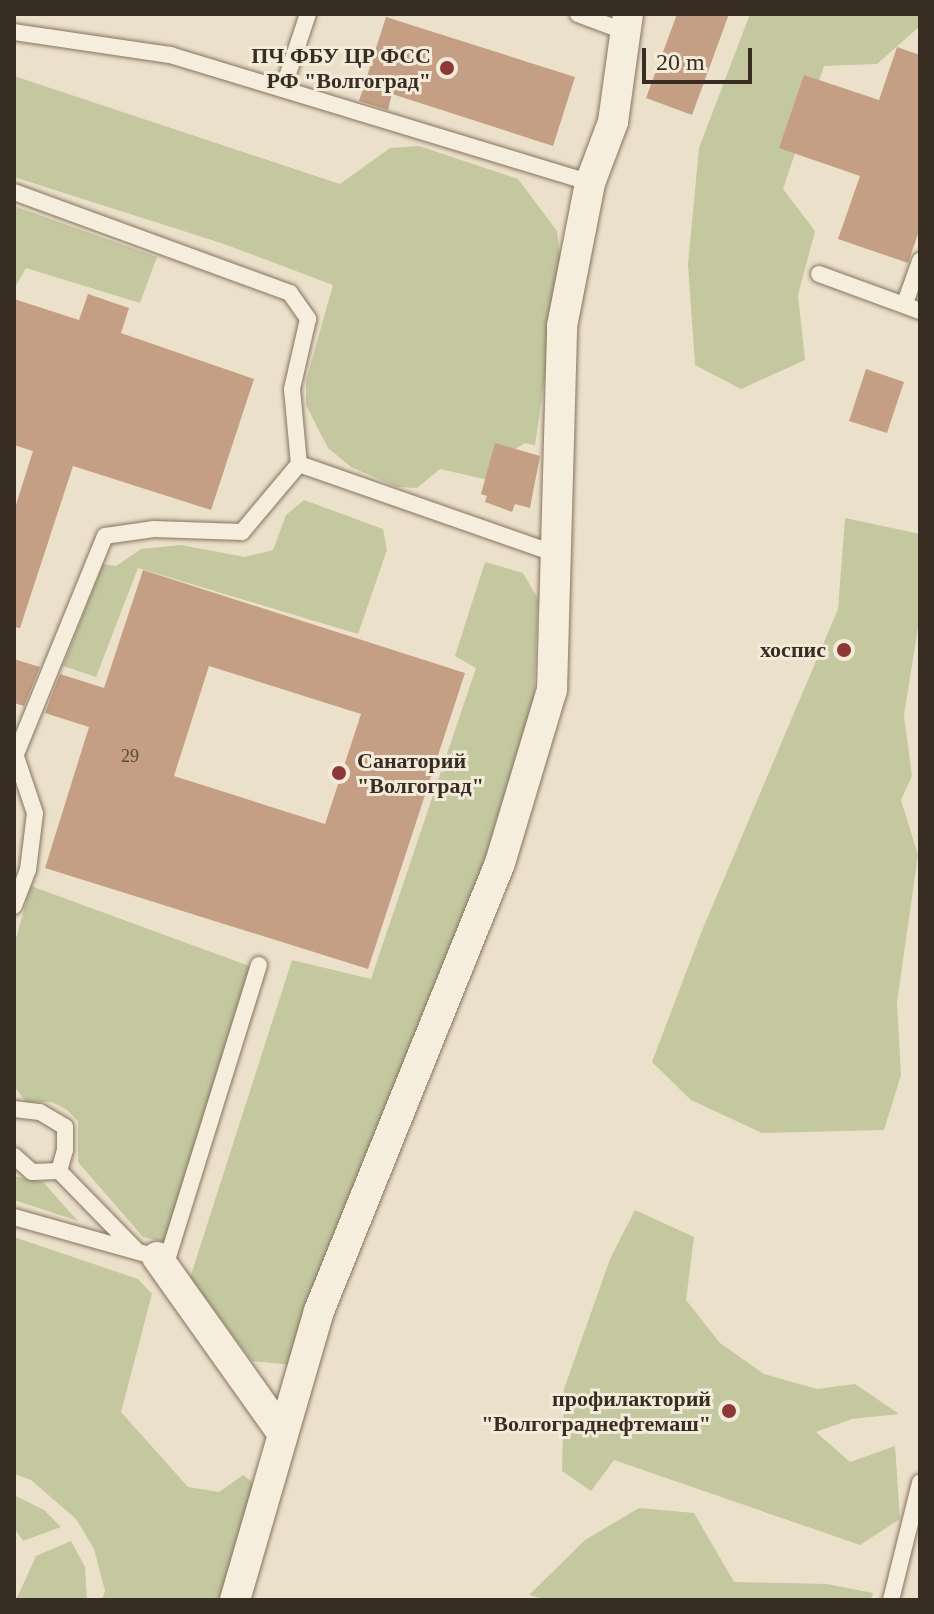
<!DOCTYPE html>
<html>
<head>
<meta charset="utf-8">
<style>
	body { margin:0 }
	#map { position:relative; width:934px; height:1614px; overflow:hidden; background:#ebe1ca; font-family:Georgia,serif }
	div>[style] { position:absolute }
	.green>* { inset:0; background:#c3c89f }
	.building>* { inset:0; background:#c59f84 }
	.roads { filter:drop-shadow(0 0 2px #867460) drop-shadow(0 0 2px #867460) }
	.lane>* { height:16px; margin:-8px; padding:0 8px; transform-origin:8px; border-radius:8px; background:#f6eedd }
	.street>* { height:30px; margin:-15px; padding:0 15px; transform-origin:15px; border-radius:15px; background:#f6eedd }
	.dots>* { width:22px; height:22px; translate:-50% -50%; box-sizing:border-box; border:4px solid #f3ebd9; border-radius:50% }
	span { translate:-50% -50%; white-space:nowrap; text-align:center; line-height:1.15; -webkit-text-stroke:6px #f3ebd9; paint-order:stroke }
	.number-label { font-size:18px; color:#5b4a3a }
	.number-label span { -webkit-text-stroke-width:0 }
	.poi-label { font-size:22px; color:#382d22; font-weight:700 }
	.right { translate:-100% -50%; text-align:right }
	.left { translate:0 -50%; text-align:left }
	.frame { position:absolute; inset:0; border:16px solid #382d22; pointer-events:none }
	.scale { position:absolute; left:642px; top:48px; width:110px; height:36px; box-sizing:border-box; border:4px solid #382d22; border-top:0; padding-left:10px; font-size:24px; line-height:28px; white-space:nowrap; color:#382d22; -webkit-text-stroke:6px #f3ebd9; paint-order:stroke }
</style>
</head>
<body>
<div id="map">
	<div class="green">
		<i style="clip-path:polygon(750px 14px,920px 14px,920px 26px,877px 64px,824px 66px,783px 189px,815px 231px,798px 295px,805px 360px,741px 389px,695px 365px,688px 264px,699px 148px)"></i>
		<i style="clip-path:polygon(14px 76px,340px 184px,390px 148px,419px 146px,518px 179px,557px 231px,561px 266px,535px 445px,525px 443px,496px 461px,488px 480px,440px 469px,417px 488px,397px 487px,351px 467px,328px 448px,306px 405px,306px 381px,333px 285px,224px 244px,14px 177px)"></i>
		<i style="clip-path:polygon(14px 206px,157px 257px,140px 303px,26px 268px,14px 289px)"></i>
		<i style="clip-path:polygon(304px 500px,383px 529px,387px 550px,358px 634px,138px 568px,96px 677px,63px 666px,103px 564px,116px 566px,141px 549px,181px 545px,245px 557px,273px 550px,286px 515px)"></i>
		<i style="clip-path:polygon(845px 518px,920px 534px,920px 615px,904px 715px,912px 776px,901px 800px,918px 855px,897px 1002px,901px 1075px,884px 1130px,762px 1133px,691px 1100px,652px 1062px,701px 933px,838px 609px)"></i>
		<i style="clip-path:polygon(485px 562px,523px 573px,538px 599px,534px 697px,473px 897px,293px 1365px,252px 1361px,190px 1278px,292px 960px,371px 979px,476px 668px,455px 656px)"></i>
		<i style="clip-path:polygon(31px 886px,252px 967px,164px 1242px,143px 1237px,78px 1162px,78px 1121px,67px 1110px,52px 1102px,26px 1102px,14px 1086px,14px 945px)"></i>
		<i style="clip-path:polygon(14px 1176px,43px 1182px,78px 1221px,14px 1200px)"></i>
		<i style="clip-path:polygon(635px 1210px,694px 1237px,686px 1300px,720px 1343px,764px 1374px,817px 1389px,855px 1384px,899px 1414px,852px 1419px,816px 1432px,850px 1462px,895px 1446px,900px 1519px,860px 1545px,614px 1460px,591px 1491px,562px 1471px,564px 1389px,610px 1259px)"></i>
		<i style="clip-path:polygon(14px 1237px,138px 1279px,152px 1294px,121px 1412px,188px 1487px,219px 1492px,243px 1475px,260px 1488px,222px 1600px,102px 1600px,105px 1591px,94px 1549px,76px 1519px,31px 1480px,14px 1474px)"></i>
		<i style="clip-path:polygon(14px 1495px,44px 1510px,61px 1527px,23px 1541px,14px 1528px)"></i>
		<i style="clip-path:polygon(639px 1508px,694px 1513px,734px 1582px,827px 1584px,873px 1593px,871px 1600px,549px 1600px,529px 1595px,585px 1540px)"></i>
		<i style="clip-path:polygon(71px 1541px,85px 1567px,87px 1600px,16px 1600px,36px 1556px)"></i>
	</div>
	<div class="building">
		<i style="clip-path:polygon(677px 14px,729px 14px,692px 115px,646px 98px)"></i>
		<i style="clip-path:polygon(386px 17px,575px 77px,553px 146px,392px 94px,388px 110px,359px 101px)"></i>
		<i style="clip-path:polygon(897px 47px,920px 55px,920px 228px,908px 263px,838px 239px,860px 176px,779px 148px,804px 75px,879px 100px)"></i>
		<i style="clip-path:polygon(88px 294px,129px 308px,121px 333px,254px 379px,211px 510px,73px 466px,20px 628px,14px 627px,14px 511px,33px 451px,14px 445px,14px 299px,79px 320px)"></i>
		<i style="clip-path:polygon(866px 369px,904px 382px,887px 433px,849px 421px)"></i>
		<i style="clip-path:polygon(495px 443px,540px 456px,530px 508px,515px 504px,512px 512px,485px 502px,487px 496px,481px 494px)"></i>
		<i style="clip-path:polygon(evenodd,143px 570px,465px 673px,368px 969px,45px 868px,89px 727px,45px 713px,60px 674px,104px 688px,143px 570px,209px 666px,361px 714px,325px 824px,174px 776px,209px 666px)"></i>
		<i style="clip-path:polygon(14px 659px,40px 667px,24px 706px,14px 703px)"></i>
	</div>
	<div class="roads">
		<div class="lane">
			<i style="left:578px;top:14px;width:51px;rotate:20.6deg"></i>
			<i style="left:14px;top:32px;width:158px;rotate:8.4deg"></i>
			<i style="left:170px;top:55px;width:439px;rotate:16.9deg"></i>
			<i style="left:283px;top:89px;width:79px;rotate:-71.6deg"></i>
			<i style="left:14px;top:192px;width:294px;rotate:20.1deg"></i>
			<i style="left:290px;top:293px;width:32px;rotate:55deg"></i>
			<i style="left:308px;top:319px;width:72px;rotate:102.9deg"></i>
			<i style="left:292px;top:389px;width:75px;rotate:84.7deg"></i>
			<i style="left:299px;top:464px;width:89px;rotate:130deg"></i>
			<i style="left:242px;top:532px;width:88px;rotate:-178deg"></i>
			<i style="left:154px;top:529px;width:49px;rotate:171.9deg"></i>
			<i style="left:105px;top:536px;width:241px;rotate:112.2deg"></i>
			<i style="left:819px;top:274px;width:108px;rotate:20.1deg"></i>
			<i style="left:905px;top:303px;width:45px;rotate:-70.3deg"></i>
			<i style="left:299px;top:464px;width:269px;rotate:19.3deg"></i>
			<i style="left:14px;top:906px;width:39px;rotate:-69deg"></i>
			<i style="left:28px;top:870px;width:57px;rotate:-83deg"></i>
			<i style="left:35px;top:813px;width:59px;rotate:-108.7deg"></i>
			<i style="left:14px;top:1109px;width:26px;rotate:7deg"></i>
			<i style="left:40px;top:1112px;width:29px;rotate:31deg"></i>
			<i style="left:65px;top:1127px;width:23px;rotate:90deg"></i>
			<i style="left:65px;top:1150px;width:22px;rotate:106deg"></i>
			<i style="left:59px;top:1171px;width:27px;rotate:178deg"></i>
			<i style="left:32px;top:1172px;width:24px;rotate:-138deg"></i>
			<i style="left:59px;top:1171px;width:110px;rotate:45.7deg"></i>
			<i style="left:14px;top:1217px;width:159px;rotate:15.7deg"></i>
			<i style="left:167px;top:1260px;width:309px;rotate:-72.7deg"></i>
			<i style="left:891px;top:1600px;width:121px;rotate:-76.1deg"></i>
		</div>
		<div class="street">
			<i style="left:157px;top:1257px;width:217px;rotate:54.6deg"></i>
			<i style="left:235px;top:1600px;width:301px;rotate:-73.8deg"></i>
			<i style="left:319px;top:1311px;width:483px;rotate:-68deg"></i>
			<i style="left:500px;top:863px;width:181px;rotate:-73.3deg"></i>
			<i style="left:552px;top:690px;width:364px;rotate:-88.4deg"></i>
			<i style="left:562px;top:326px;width:146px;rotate:-78.9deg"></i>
			<i style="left:590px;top:183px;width:65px;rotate:-69.3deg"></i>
			<i style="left:613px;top:122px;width:109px;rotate:-82.1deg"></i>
		</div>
	</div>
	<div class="dots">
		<i style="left:447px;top:68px;background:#8f3637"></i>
		<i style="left:844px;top:650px;background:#8f3637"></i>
		<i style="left:339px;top:773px;background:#8f3637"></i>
		<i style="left:729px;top:1411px;background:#8f3637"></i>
	</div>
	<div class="number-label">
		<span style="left:130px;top:756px">29</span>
	</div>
	<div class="poi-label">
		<span class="right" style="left:431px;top:68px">ПЧ ФБУ ЦР ФСС<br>РФ "Волгоград"</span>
		<span class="right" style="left:826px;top:650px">хоспис</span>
		<span class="left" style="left:357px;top:773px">Санаторий<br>"Волгоград"</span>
		<span class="right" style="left:711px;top:1411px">профилакторий<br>"Волгограднефтемаш"</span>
	</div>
	<div class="frame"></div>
	<div class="scale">20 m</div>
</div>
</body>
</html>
